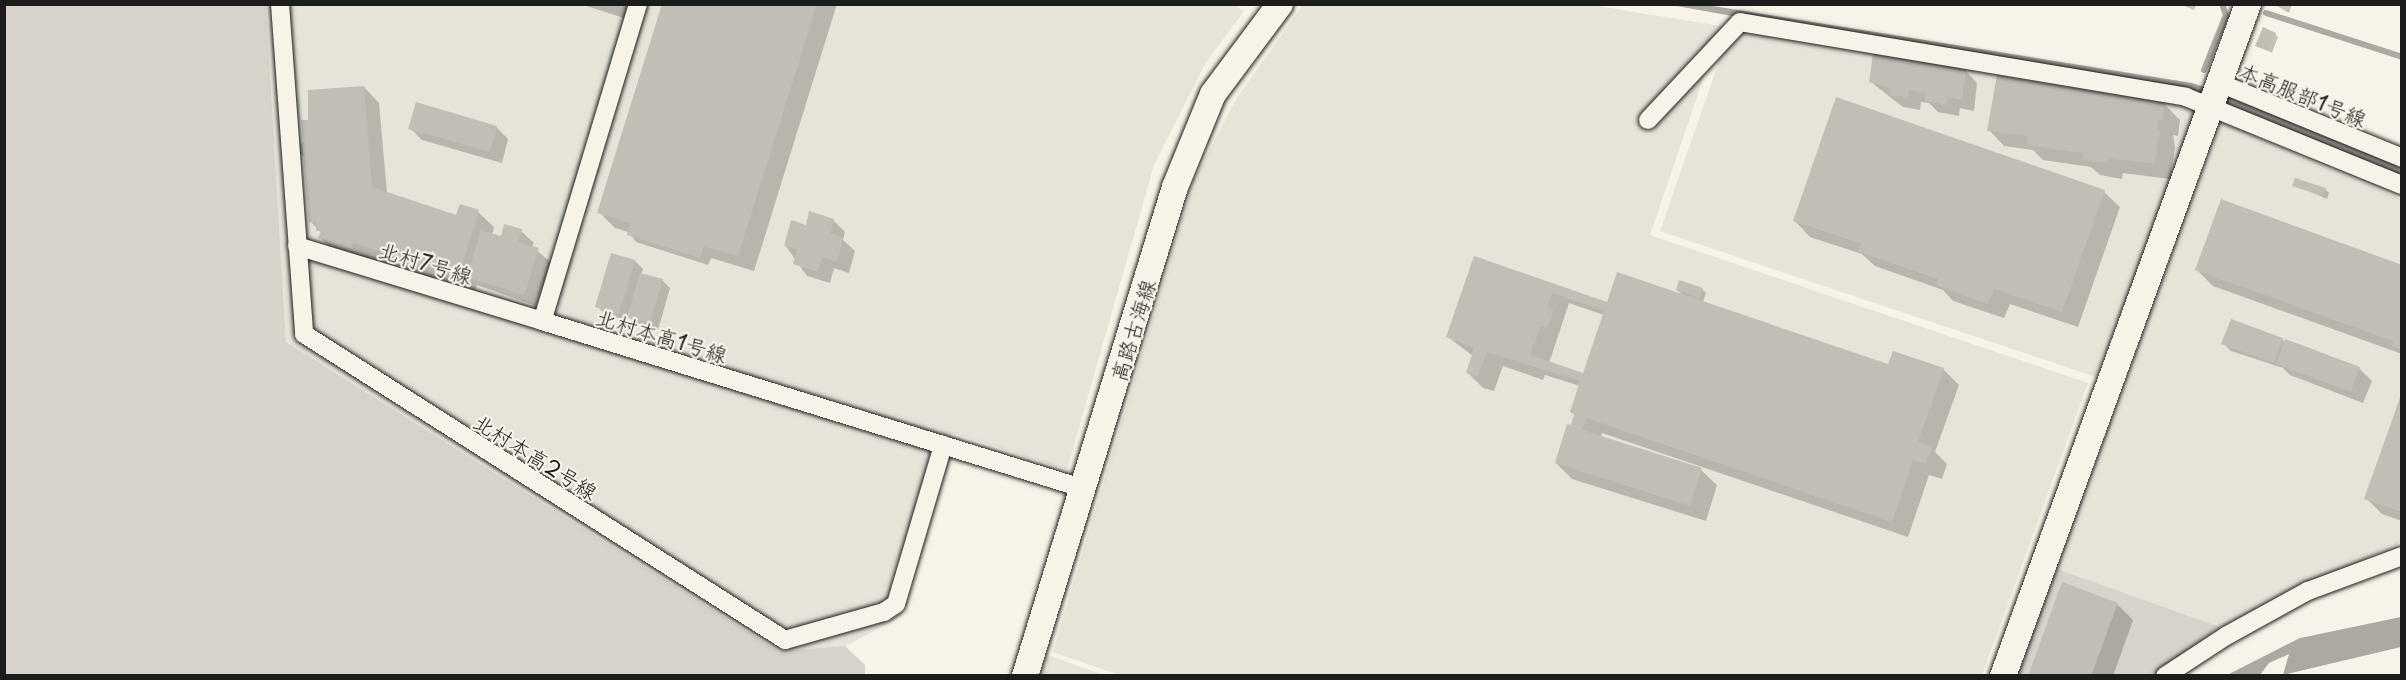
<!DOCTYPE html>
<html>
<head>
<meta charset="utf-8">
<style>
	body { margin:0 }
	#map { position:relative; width:2406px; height:680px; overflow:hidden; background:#f7f3e8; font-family:"Playpen Sans","Klee One",sans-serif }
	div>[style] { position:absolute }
	.built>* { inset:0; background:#e6e3d9 }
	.green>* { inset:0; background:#d7d3cb }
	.water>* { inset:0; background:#aca9a2 }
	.shadow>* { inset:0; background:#0003 }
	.stream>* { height:6px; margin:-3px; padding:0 3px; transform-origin:3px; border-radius:3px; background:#aca9a2 }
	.building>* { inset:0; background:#c0beb5 }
	.roads { filter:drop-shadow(0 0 2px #1c1c1c) drop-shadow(0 0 2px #1c1c1c) }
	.street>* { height:18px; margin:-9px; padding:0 9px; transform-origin:9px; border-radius:9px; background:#f7f3e8 }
	.secondary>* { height:26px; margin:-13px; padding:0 13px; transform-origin:13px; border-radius:13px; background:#f7f3e8 }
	span { translate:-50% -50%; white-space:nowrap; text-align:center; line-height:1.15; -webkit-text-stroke:4.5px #f7f3e8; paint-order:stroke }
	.street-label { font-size:21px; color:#1c1c1c }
	.frame { position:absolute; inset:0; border:6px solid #1c1c1c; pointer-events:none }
</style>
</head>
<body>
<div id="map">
	<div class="built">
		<i style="clip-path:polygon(1233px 4px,1244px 11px,1205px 64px,1154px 165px,1067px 470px,953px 433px,901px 617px,845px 646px,780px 651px,286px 342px,266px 5px)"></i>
		<i style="clip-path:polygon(1303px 5px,1591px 5px,1721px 26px,1650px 235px,2088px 383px,1982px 675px,1122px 676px,1053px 652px,1193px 182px,1236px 99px)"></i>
		<i style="clip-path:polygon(1738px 31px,2201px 106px,2096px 377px,1660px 231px,1721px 56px)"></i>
		<i style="clip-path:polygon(2221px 122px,2401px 199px,2401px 542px,2220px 627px,2057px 569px)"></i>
		<i style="clip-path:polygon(1047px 655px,1104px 675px,1040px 675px)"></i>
	</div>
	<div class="green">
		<i style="clip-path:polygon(4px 5px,266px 5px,286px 342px,779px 651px,845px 646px,865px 665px,865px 675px,5px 675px)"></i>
		<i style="clip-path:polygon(2057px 569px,2220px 627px,2154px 675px,2017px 676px)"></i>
	</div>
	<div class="water">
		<i style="clip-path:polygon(1671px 5px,1707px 5px,2192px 83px,2238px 97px,2295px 124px,2401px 166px,2401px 178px,2226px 104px)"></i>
		<i style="clip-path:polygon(2401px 617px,2401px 647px,2283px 675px,2289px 654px,2269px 663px,2260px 675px,2227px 675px,2300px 638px)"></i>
	</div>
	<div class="shadow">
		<i style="clip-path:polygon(580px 4px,629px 4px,624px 18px)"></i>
		<i style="clip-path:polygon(663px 4px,837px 4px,754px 271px,711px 258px,708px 265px,636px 242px,629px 232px,615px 228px,599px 212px)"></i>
		<i style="clip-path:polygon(2180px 4px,2197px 4px,2194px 10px)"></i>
		<i style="clip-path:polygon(2274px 4px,2292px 4px,2289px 13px)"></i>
		<i style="clip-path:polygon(2275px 34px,2278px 37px,2272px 53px,2257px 45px)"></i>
		<i style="clip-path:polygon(1965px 70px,1977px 83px,1974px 111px,1960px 108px,1959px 116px,1938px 112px,1929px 103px,1921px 102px,1920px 110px,1903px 107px,1871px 82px)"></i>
		<i style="clip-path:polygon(364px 87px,379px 103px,387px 193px,457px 217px,478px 212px,494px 227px,492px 235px,502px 238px,521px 231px,534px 243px,532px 247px,551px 262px,536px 306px,477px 285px,475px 291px,369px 258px,368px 263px,336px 254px,320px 238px,322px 234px,311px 222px,304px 157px,299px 152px,310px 122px)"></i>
		<i style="clip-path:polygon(2164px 104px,2180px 120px,2178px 136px,2173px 135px,2175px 147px,2170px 179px,2123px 173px,2122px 179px,2100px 175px,2091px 167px,2043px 160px,2033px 150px,2004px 146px,1989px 130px)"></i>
		<i style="clip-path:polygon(496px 127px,508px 139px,502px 163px,422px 140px,410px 128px)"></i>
		<i style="clip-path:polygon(2294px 185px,2325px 189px,2329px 193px,2327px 199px)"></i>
		<i style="clip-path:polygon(2104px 192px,2120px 207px,2078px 327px,2010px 304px,2004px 318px,1953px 301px,1943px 290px,1875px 266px,1862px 254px,1810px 237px,1795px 221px)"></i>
		<i style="clip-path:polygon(833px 220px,845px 232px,843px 240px,855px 251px,849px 273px,834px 268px,830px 283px,807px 276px,785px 245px,807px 227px)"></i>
		<i style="clip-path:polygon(612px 255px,635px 261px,643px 269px,641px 275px,662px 280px,670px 288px,658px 330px,637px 324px,628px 316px,627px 321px,605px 314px,597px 306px)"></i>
		<i style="clip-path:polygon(evenodd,1475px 258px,1606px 303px,1684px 296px,1677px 290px,1702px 289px,1706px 293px,1703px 302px,1889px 366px,1943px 369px,1959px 385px,1935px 452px,1947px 464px,1942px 479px,1929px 475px,1908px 537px,1602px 433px,1601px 438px,1701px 470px,1717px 485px,1706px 521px,1572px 479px,1556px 463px,1575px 415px,1571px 412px,1580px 386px,1545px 375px,1543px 380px,1503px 366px,1494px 391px,1483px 388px,1468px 373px,1473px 356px,1448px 337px,1475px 258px,1569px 303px,1604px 315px,1584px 375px,1549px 363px,1569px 303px)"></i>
		<i style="clip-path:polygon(2402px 266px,2402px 354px,2213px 286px,2197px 270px)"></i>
		<i style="clip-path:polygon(2282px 340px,2359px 368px,2372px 381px,2363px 403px,2290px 375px,2283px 368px,2231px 351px,2223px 343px)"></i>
		<i style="clip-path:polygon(2402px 398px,2402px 521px,2382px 514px,2366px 498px)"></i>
		<i style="clip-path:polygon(2117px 604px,2133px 620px,2113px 676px,2030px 676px)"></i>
	</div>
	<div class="stream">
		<i style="left:2266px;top:13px;width:143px;rotate:17.9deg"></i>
		<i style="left:2204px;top:70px;width:59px;rotate:-68.2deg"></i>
		<i style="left:2226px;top:15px;width:12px;rotate:-110deg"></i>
	</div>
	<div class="building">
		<i style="clip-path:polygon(662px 4px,817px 4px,738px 256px,704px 246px,700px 258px,627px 235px,630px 223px,597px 213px)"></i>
		<i style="clip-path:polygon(2263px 27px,2276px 33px,2268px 51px,2255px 46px)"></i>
		<i style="clip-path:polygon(1873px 54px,1966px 69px,1962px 100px,1948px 97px,1947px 105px,1925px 101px,1926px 93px,1909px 90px,1908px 98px,1889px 95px,1890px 88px,1869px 82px)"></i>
		<i style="clip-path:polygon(1997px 75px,2165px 103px,2162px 121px,2158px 120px,2157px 130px,2160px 130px,2155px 164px,2108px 158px,2107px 163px,2082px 160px,2083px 153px,2026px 145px,2027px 136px,1987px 131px)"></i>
		<i style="clip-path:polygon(364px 86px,372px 187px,456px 215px,460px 204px,479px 210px,459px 276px,353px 243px,352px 248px,318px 238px,321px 231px,316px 231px,316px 221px,309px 223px,303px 152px,298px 152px,298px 144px,303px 144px,301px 120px,308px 120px,308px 90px)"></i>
		<i style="clip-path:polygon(1836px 97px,2105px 190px,2062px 312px,1994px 289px,1988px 304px,1936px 285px,1938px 279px,1857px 251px,1862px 244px,1793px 221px)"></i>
		<i style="clip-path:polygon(416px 102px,497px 126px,490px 152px,408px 129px)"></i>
		<i style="clip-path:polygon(2295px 178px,2326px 188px,2323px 196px,2292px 186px)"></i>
		<i style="clip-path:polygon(2221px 199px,2402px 265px,2402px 349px,2392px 346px,2393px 341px,2195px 270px)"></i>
		<i style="clip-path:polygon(809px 211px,834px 219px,830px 233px,843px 238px,837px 262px,822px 257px,818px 272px,793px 264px,797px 249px,784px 246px,791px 220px,806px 225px)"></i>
		<i style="clip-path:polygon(504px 224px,522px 229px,518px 242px,539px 248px,524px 295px,467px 277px,481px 230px,501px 236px)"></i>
		<i style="clip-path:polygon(611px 253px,635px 260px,619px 314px,595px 307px)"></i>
		<i style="clip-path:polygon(evenodd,1474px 256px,1607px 302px,1617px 272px,1888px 364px,1893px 351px,1944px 368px,1918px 442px,1932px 447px,1926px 464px,1913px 460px,1892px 522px,1586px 418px,1582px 430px,1702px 468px,1690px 506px,1555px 463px,1567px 424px,1571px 425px,1574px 414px,1570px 412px,1580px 381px,1487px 352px,1478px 376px,1466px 373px,1474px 348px,1446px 337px,1474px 256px,1552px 293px,1604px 311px,1583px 373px,1530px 355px,1541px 326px,1547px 328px,1554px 309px,1547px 307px,1552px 293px)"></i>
		<i style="clip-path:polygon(640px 273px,663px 279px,650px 323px,627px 317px)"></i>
		<i style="clip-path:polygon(1679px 280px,1703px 288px,1699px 298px,1676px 290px)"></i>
		<i style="clip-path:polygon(2231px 319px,2283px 338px,2274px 363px,2221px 344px)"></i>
		<i style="clip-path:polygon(2285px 339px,2360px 367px,2351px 392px,2276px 364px)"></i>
		<i style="clip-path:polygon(2401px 395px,2402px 395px,2402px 512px,2364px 499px)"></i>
		<i style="clip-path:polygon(2062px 582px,2118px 603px,2091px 676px,2028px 676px)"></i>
	</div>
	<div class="roads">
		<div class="street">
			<i style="left:280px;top:4px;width:331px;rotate:85.8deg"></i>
			<i style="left:304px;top:334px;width:570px;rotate:32.46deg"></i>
			<i style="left:785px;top:640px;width:103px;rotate:-15.8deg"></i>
			<i style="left:884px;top:612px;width:14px;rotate:-34deg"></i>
			<i style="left:896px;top:604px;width:166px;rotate:-73.5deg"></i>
			<i style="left:638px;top:4px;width:331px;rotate:106.8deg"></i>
			<i style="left:542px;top:321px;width:568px;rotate:17.19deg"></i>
			<i style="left:2222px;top:84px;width:195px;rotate:22.3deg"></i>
			<i style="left:1648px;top:120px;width:134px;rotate:-46.8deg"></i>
			<i style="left:1740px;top:22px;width:452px;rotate:9.5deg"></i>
			<i style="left:2186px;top:97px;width:233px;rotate:22.2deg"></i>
			<i style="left:297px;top:246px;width:256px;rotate:17deg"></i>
			<i style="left:2165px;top:676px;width:73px;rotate:-33.3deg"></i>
			<i style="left:2226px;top:636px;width:94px;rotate:-28.8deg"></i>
			<i style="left:2308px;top:591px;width:100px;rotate:-20.4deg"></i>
		</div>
		<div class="secondary">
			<i style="left:1025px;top:676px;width:511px;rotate:-72.95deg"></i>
			<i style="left:1175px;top:187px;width:100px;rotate:-67.8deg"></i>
			<i style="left:1213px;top:94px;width:112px;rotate:-53.3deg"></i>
			<i style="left:2003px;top:676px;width:715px;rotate:-69.97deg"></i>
		</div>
	</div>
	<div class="street-label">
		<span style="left:2303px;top:94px;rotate:22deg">本高服部1号線</span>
		<span style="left:426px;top:262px;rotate:17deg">北村7号線</span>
		<span style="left:1132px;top:330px;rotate:-73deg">高路古海線</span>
		<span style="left:662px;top:335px;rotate:17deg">北村本高1号線</span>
		<span style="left:536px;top:456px;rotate:32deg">北村本高2号線</span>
	</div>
	<div class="frame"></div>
</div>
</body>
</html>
